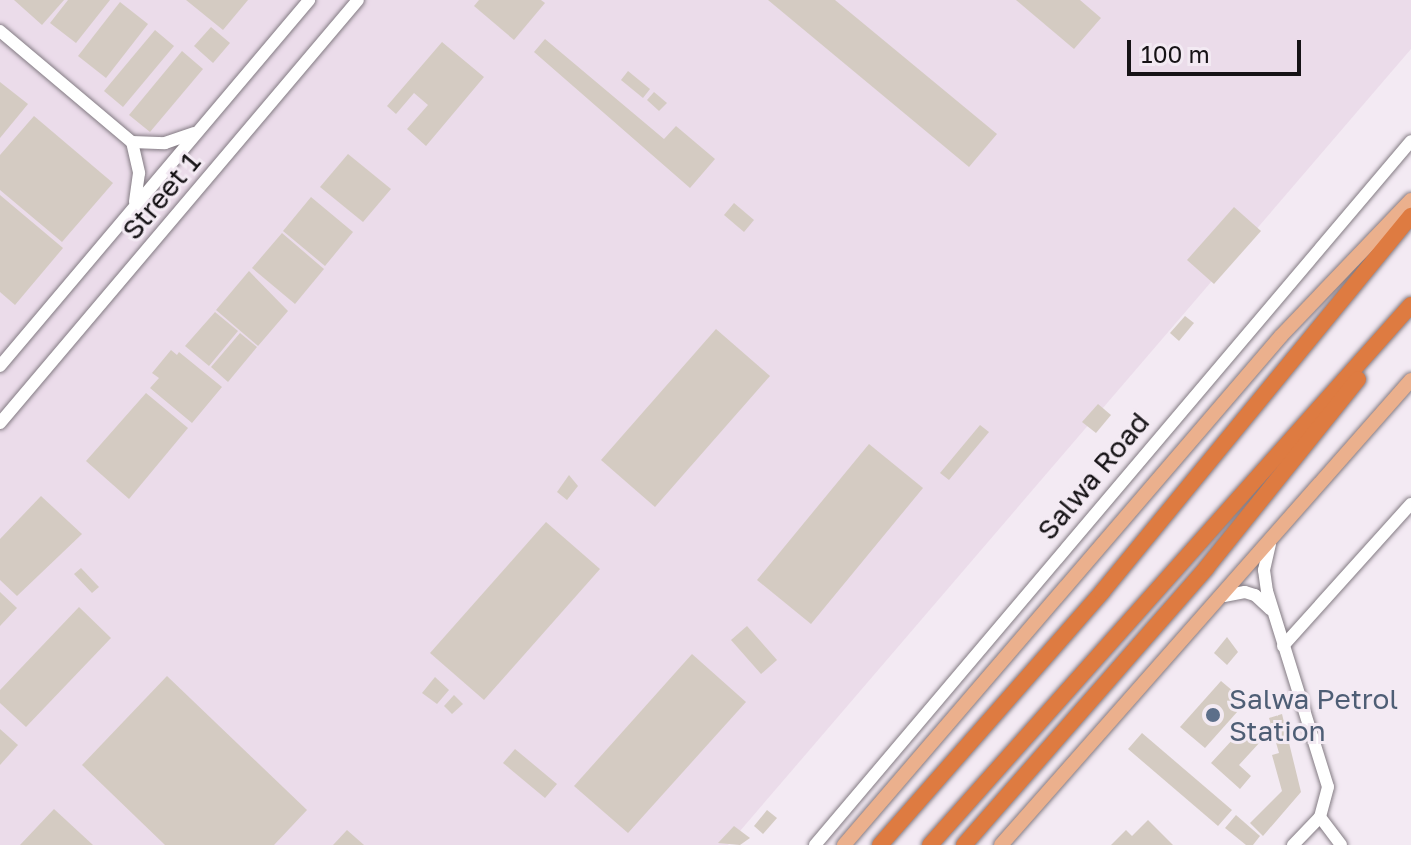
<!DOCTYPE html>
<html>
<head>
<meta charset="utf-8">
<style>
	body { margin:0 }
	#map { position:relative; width:1411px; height:845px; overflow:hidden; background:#f3eaf3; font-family:"Golos Text",sans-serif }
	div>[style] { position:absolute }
	.built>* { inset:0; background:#ebdcea }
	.building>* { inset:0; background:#d4cbc2 }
	.roads { filter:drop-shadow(0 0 2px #837b83) drop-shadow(0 0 2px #837b83) }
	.minor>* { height:12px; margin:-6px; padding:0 6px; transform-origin:6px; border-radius:6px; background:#fff }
	.major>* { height:14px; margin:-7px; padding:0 7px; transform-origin:7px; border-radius:7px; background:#ebb08d }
	.highway>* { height:16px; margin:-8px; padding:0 8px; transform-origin:8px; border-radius:8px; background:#de7b41 }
	.dots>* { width:22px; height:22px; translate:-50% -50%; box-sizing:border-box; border:4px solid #f3eaf3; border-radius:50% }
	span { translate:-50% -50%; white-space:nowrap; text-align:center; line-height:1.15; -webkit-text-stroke:6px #f3eaf3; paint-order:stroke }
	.street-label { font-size:28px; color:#161316 }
	.service-label { font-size:28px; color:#4e5e75 }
	.left { translate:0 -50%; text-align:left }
	.scale { position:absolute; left:1127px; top:40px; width:174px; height:36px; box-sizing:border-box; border:4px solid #161316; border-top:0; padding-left:10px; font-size:24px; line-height:28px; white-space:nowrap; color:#161316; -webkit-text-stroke:6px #f3eaf3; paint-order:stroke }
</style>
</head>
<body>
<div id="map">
	<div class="built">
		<i style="clip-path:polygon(0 0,1411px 0,1411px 49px,728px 845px,0 845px)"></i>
	</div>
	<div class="building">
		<i style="clip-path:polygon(14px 0,64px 0,42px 25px)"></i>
		<i style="clip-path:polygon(68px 0,110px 0,76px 43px,50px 23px)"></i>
		<i style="clip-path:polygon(186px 0,248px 0,223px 30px)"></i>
		<i style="clip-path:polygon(479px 0,541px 0,545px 3px,514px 40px,474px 6px)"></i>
		<i style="clip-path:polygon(768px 0,835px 0,997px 134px,969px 167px)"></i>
		<i style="clip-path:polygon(1016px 0,1080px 0,1101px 18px,1074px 49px)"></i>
		<i style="clip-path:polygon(120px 2px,148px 24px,106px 78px,78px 56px)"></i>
		<i style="clip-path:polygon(211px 27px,230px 43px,213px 63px,194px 46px)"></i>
		<i style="clip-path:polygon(155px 30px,174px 46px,123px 107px,104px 91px)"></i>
		<i style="clip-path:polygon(545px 39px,664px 139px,676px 126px,715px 159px,690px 188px,534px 52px)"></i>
		<i style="clip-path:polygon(442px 42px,484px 77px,426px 146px,407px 129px,428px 105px,414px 93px,396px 114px,387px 106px)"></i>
		<i style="clip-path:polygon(182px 51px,203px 69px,150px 132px,129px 115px)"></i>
		<i style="clip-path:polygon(628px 71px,650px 89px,643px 98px,621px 80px)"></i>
		<i style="clip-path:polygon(0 82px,28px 104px,0 138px)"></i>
		<i style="clip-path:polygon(654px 92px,667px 103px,659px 111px,647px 100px)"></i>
		<i style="clip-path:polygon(34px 116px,113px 183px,62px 242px,0 190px,0 155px)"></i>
		<i style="clip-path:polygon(348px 154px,391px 189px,363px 222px,320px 187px)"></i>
		<i style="clip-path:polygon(0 195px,63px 248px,15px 305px,0 292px)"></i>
		<i style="clip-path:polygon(311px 197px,353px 232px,325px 266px,283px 231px)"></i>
		<i style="clip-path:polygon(734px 203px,754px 220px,744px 232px,724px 215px)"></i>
		<i style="clip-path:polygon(1234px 207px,1261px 231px,1214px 284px,1187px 260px)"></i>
		<i style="clip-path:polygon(282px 233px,324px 269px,295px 304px,252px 268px)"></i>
		<i style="clip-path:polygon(249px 271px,288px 311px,258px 346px,216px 310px)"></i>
		<i style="clip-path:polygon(215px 312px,238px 331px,209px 366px,185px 346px)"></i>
		<i style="clip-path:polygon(1185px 316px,1194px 323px,1179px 341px,1170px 333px)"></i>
		<i style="clip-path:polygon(716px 329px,770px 376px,655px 507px,601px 460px)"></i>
		<i style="clip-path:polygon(240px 333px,257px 347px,228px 382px,211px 367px)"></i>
		<i style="clip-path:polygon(171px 350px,177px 355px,179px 352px,222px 387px,192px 423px,150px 388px,159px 378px,152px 373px)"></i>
		<i style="clip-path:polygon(146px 393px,188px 428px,129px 499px,86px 461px)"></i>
		<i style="clip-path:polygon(1098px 404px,1111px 415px,1096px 433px,1082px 422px)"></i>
		<i style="clip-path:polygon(980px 425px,989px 432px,949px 480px,940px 473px)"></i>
		<i style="clip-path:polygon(869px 444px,923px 488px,811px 624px,757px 580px)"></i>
		<i style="clip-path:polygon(569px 475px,578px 486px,567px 500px,557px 492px)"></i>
		<i style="clip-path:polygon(41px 496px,82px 534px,17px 596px,0 580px,0 539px)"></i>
		<i style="clip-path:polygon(546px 522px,600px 569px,484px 700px,430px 653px)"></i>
		<i style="clip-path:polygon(81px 568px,99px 587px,92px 593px,74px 574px)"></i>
		<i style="clip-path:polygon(0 592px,17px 608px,0 626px)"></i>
		<i style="clip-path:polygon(79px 607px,111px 638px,26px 727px,0 703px,0 690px)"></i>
		<i style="clip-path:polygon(747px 626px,777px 660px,761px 674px,731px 640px)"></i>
		<i style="clip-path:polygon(1227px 637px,1238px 652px,1227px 665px,1214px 653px)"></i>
		<i style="clip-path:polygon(692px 654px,746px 702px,628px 833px,574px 786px)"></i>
		<i style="clip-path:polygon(167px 676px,307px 810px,274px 845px,165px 845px,82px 765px)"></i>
		<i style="clip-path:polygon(435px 677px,449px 690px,437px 704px,422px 693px)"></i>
		<i style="clip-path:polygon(1221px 681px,1246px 702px,1205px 748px,1180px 727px)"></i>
		<i style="clip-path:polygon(454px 695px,463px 704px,452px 714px,444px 706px)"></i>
		<i style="clip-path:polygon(1282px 714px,1301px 792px,1263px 836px,1250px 823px,1282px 791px,1272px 755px,1279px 753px,1269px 718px)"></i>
		<i style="clip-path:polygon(1245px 726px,1261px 741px,1239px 765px,1251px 776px,1240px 789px,1211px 763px)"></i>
		<i style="clip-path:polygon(0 729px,18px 745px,0 765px)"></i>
		<i style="clip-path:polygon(1142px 733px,1232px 810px,1218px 826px,1128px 749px)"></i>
		<i style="clip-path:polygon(515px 749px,557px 784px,545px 798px,503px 763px)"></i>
		<i style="clip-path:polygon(54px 809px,93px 845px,20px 845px)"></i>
		<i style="clip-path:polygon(767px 810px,777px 818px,763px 834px,754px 826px)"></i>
		<i style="clip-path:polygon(1236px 815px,1260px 836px,1253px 845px,1246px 845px,1225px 828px)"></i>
		<i style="clip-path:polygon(1148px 820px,1173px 845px,1111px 845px,1126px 830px,1132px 836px)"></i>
		<i style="clip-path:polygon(734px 826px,750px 838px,740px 845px,718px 843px)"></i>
		<i style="clip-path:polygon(347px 830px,364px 845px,333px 845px)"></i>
	</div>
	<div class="roads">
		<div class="minor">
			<i style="left:0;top:31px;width:172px;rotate:40.1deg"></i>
			<i style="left:132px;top:142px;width:33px;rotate:2deg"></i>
			<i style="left:165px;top:143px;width:31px;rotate:-19deg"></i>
			<i style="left:132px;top:142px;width:32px;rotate:77deg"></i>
			<i style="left:139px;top:173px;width:29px;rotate:98deg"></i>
			<i style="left:0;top:366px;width:479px;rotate:-49.8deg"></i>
			<i style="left:0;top:423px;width:554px;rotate:-49.76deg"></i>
			<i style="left:1270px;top:544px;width:27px;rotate:103deg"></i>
			<i style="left:1264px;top:570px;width:21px;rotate:82deg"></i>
			<i style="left:1267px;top:591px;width:205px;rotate:72.7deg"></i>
			<i style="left:1328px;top:787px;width:31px;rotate:105deg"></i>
			<i style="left:1320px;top:817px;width:39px;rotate:134deg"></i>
			<i style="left:1224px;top:596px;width:21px;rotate:-11deg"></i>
			<i style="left:1245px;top:592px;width:10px;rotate:17deg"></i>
			<i style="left:1255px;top:595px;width:21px;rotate:43deg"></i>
			<i style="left:1283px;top:646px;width:191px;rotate:-48deg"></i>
			<i style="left:1320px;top:817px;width:35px;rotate:53deg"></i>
			<i style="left:815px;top:845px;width:922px;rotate:-49.75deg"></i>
		</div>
		<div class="major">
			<i style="left:844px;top:845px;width:671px;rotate:-49.35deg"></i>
			<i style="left:1281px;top:336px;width:188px;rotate:-46.3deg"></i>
			<i style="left:1001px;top:845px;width:620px;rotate:-48.6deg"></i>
		</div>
		<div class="highway">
			<i style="left:880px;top:845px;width:337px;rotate:-48.7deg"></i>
			<i style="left:1102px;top:592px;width:487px;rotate:-50.6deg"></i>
			<i style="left:930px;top:845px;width:723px;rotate:-48.31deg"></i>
			<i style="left:964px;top:845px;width:369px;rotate:-48.8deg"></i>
			<i style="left:1207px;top:567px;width:241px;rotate:-51.2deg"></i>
		</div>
	</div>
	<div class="dots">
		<i style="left:1213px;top:715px;background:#5c6f8a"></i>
	</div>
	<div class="street-label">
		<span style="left:161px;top:196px;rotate:-50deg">Street 1</span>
		<span style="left:1093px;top:476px;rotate:-50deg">Salwa Road</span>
	</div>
	<div class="service-label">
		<span class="left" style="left:1229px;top:715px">Salwa Petrol<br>Station</span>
	</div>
	<div class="scale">100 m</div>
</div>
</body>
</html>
